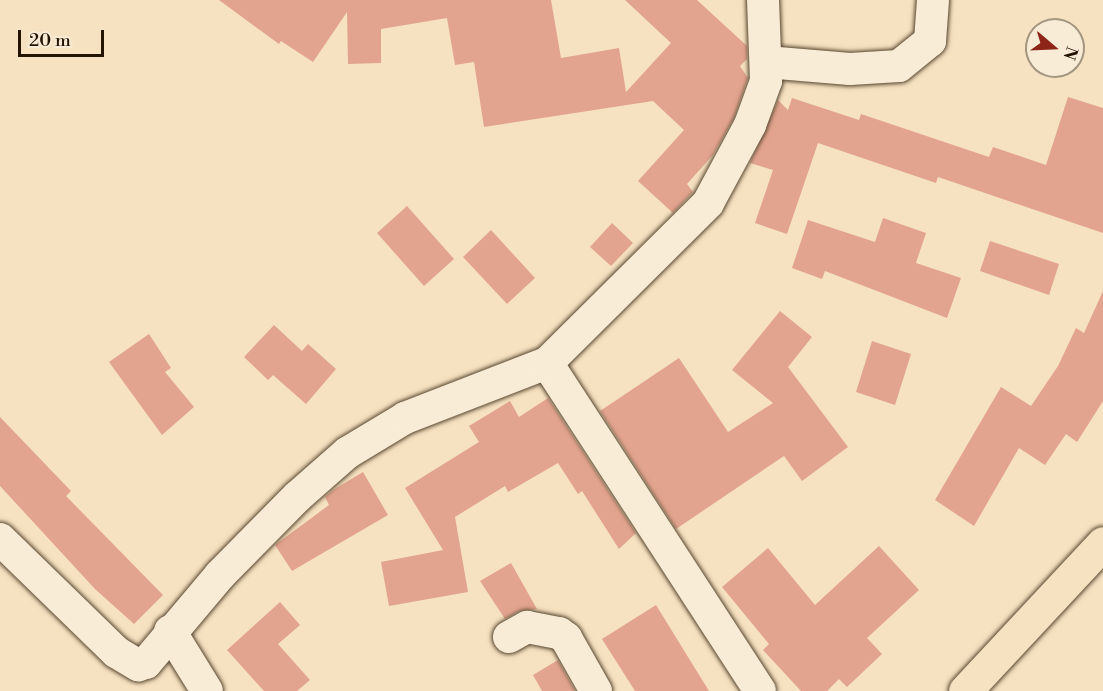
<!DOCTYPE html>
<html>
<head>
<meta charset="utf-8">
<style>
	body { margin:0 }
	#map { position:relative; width:1103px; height:691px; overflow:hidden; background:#f6e1c0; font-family:"Libre Bodoni",serif }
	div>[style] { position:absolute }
	.building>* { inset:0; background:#e3a48f }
	.roads { filter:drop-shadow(0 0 2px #584730) drop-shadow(0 0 2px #584730) }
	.street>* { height:32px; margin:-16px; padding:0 16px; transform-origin:16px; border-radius:16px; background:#f9ecd6 }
	.highway>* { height:33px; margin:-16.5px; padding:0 16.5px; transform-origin:16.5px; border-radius:16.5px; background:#f6e1c0 }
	span { translate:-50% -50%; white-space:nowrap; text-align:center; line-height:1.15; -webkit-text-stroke:6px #f9ecd6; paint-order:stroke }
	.north { position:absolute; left:1025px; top:18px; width:60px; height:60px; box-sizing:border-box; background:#f9ecd6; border:2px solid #a39680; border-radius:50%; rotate:109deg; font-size:16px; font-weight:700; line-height:24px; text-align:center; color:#231400 }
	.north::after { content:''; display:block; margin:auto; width:21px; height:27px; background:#8f2418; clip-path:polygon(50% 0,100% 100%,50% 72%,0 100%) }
	.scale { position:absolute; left:18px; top:30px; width:86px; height:27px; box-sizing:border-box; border:3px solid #231400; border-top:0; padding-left:8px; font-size:18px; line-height:21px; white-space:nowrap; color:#231400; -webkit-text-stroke:4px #f9ecd6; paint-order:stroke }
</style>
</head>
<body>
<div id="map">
	<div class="building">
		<i style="clip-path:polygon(219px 0,551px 0,561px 58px,619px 48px,626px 92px,671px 43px,625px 0,697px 0,747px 46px,747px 59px,740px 66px,748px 78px,734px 118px,713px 155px,687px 184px,693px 192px,673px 213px,638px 181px,684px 130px,653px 101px,484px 127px,474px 62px,455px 65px,447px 18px,381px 29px,381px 63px,348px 64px,347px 12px,313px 62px,281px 41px,279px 44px)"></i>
		<i style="clip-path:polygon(1068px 97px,1103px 108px,1103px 233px,938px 177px,936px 183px,818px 143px,787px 234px,755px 223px,773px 170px,750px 163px,778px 100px,788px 110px,792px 98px,859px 120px,861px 114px,989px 157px,993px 147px,1046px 165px)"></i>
		<i style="clip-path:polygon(407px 206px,454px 259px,424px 286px,377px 233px)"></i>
		<i style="clip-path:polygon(883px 218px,926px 233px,916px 263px,961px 278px,947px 318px,825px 271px,822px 279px,792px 268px,808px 220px,875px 242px)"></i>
		<i style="clip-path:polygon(612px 223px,633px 243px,611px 266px,590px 247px)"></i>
		<i style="clip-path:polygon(491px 230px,535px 278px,507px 304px,463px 257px)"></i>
		<i style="clip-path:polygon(990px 241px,1059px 264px,1049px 295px,980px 271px)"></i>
		<i style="clip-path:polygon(1103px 291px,1103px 401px,1077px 442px,1066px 434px,1045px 465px,1019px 448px,974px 526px,935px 500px,1001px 387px,1031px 406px,1058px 366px,1076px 328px,1084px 333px)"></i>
		<i style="clip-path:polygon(780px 311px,812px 337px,788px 367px,848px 447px,802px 481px,784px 456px,676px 529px,600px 411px,679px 358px,728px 432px,773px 403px,732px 370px)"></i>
		<i style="clip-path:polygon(274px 325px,302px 351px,308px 344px,336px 369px,306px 404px,273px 375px,268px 380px,244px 357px)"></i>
		<i style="clip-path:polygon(149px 334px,171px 368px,165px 372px,194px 407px,162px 435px,109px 362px)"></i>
		<i style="clip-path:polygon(872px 341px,911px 354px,895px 405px,856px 392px)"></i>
		<i style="clip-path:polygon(548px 398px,636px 533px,619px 549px,582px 491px,578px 494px,558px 463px,508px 492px,505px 486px,455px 517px,468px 592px,389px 606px,381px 562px,443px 550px,405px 488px,479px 442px,469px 426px,510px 401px,519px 417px)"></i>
		<i style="clip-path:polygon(0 417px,71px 491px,66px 496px,163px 595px,134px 624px,95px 589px,0 486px)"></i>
		<i style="clip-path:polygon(363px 472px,388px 515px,292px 571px,275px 545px,329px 505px,325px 497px,333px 490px)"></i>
		<i style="clip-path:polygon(879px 546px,919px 590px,867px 638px,882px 654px,847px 687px,839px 679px,827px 691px,801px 691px,763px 650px,769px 644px,722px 587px,768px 548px,815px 605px)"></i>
		<i style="clip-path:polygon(511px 563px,537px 609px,519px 611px,505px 619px,480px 581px)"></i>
		<i style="clip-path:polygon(280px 602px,300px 625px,278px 644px,310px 680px,297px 691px,264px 691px,227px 650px)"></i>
		<i style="clip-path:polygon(656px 605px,709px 691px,635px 691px,602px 639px)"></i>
		<i style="clip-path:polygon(558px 660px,575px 691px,542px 691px,533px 675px)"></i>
	</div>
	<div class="roads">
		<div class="street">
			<i style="left:766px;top:62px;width:84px;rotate:4.8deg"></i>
			<i style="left:850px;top:69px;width:49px;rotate:-3.5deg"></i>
			<i style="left:899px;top:66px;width:40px;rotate:-39deg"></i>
			<i style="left:930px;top:41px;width:41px;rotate:-85.8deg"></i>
			<i style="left:547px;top:363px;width:391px;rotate:57deg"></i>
			<i style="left:0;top:539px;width:162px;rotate:44.2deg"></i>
			<i style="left:116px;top:652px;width:26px;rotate:31deg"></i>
			<i style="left:138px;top:665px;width:8px;rotate:-14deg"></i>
			<i style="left:146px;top:663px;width:115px;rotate:-49.9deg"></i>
			<i style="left:220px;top:575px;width:110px;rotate:-45.4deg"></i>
			<i style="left:297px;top:497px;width:67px;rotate:-41.3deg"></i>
			<i style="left:347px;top:453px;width:68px;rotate:-31.1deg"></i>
			<i style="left:405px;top:418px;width:152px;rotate:-21.2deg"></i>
			<i style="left:547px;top:363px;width:227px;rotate:-44.8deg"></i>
			<i style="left:708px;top:203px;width:89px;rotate:-61.7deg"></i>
			<i style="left:750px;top:125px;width:47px;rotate:-70deg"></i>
			<i style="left:766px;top:81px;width:81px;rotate:-92.1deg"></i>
			<i style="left:170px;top:631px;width:70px;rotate:58.3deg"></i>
			<i style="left:509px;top:637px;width:21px;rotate:-29deg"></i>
			<i style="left:527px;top:627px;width:33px;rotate:11deg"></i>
			<i style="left:559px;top:633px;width:9px;rotate:36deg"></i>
			<i style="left:566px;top:638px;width:61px;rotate:60.5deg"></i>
		</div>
		<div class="highway">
			<i style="left:965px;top:691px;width:202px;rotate:-47deg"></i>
		</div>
	</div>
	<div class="north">N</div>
	<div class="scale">20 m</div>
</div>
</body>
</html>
